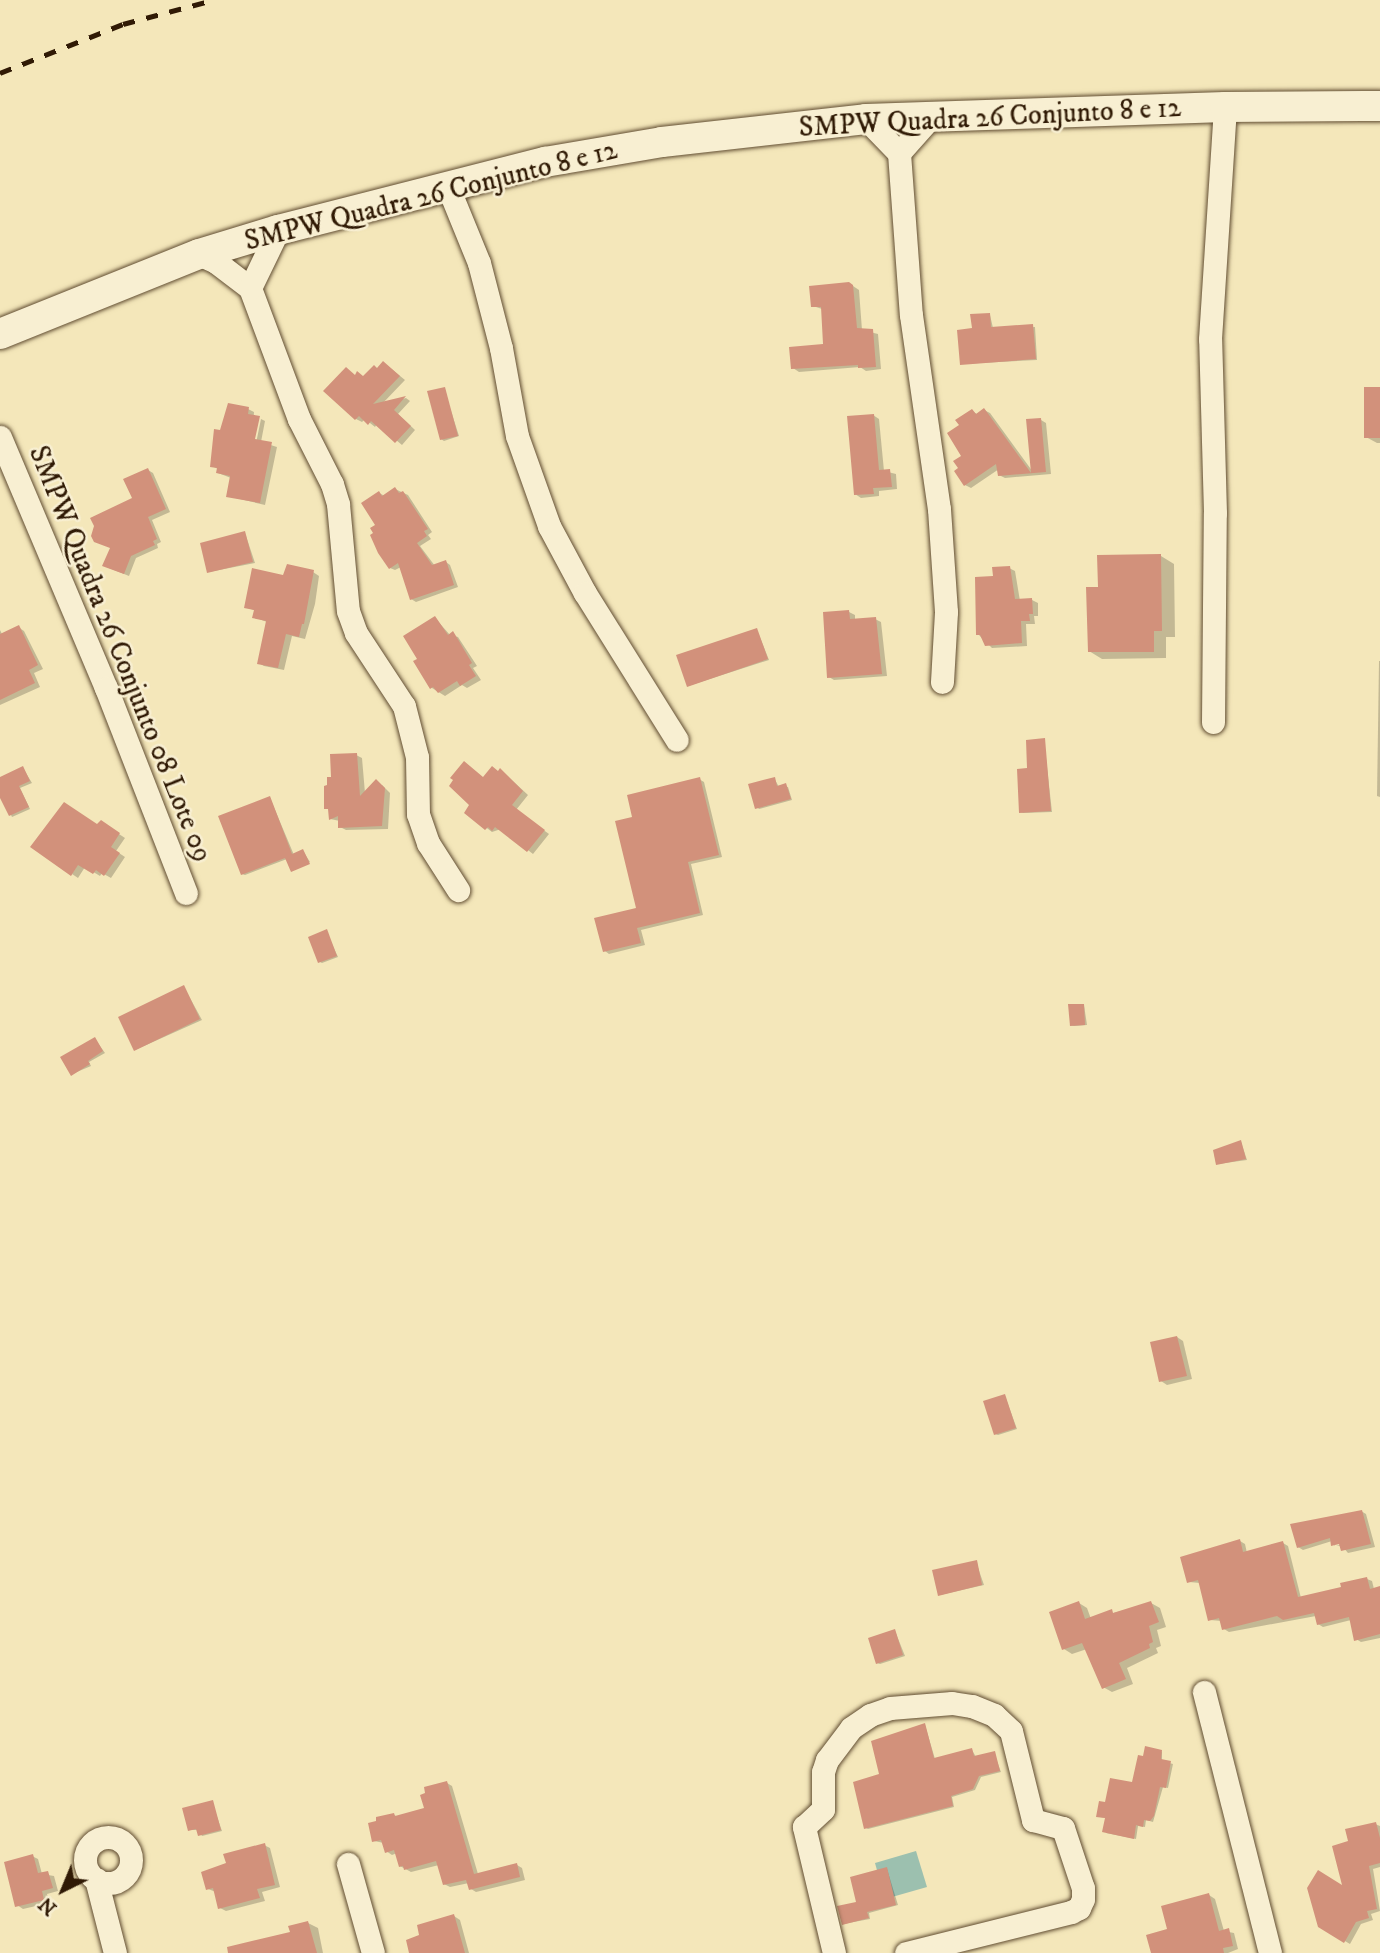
<!DOCTYPE html>
<html>
<head>
<meta charset="utf-8">
<style>
	body { margin:0 }
	#map { position:relative; width:1380px; height:1953px; overflow:hidden; background:#f4e7ba; font-family:"IM FELL DW Pica",serif }
	div>[style] { position:absolute }
	.water>* { inset:0; background:#9cc0af }
	.shadow>* { inset:0; background:#0003 }
	.building>* { inset:0; background:#d2917b }
	.roads { filter:drop-shadow(0 0 2px #614d32) drop-shadow(0 0 2px #614d32) }
	.minor>* { height:23px; margin:-11.5px; padding:0 11.5px; transform-origin:11.5px; border-radius:11.5px; background:#f8efd2 }
	.minor>.ring { margin:-11.5px; padding:0; box-sizing:content-box; background:none; border:23px solid #f8efd2; border-radius:50% }
	.tertiary>* { height:30px; margin:-15px; padding:0 15px; transform-origin:15px; border-radius:15px; background:#f8efd2 }
	.rail>* { height:5px; margin-top:-2.5px; transform-origin:0; background:repeating-linear-gradient(90deg,#301a05 0 12px,transparent 0 24px) }
	span { translate:-50% -50%; white-space:nowrap; text-align:center; line-height:1.15; -webkit-text-stroke:5px #f8efd2; paint-order:stroke }
	.street-label { font-size:28px; color:#301a05 }
	.north { position:absolute; left:28px; top:1855px; width:70px; height:70px; -webkit-text-stroke:5px #f8efd2; paint-order:stroke; rotate:223deg; font-size:19px; font-weight:700; line-height:28px; text-align:center; color:#301a05 }
	.north::after { content:''; display:block; margin:auto; width:24px; height:32px; background:#301a05; clip-path:polygon(50% 0,100% 100%,50% 72%,0 100%) }
</style>
</head>
<body>
<div id="map">
	<div class="water">
		<i style="clip-path:polygon(916px 1851px,927px 1887px,885px 1899px,875px 1863px)"></i>
	</div>
	<div class="shadow">
		<i style="clip-path:polygon(853px 286px,859px 290px,862px 330px,878px 334px,881px 369px,866px 371px,860px 367px,799px 372px,793px 368px,825px 346px,822px 309px,813px 306px)"></i>
		<i style="clip-path:polygon(990px 315px,993px 328px,1035px 327px,1037px 360px,961px 364px,973px 330px)"></i>
		<i style="clip-path:polygon(389px 367px,405px 380px,382px 404px,406px 398px,410px 401px,398px 414px,415px 430px,402px 445px,377px 424px,375px 427px,365px 419px,362px 422px,356px 419px,326px 391px,356px 376px,365px 378px)"></i>
		<i style="clip-path:polygon(1380px 388px,1380px 443px,1377px 443px,1366px 437px)"></i>
		<i style="clip-path:polygon(444px 389px,459px 436px,444px 441px,441px 439px)"></i>
		<i style="clip-path:polygon(248px 409px,254px 412px,252px 447px,255px 448px,261px 419px,265px 421px,261px 442px,277px 447px,265px 505px,227px 496px,231px 478px,218px 473px,218px 469px,212px 466px,215px 431px,221px 432px)"></i>
		<i style="clip-path:polygon(984px 410px,990px 413px,1033px 472px,1041px 420px,1046px 423px,1051px 474px,1005px 478px,999px 475px,999px 469px,971px 488px,965px 485px,961px 468px,961px 426px,972px 411px,977px 414px)"></i>
		<i style="clip-path:polygon(873px 415px,879px 419px,884px 471px,896px 474px,897px 489px,879px 491px,879px 496px,861px 498px,855px 494px)"></i>
		<i style="clip-path:polygon(148px 470px,153px 473px,170px 512px,152px 520px,161px 542px,157px 544px,158px 548px,136px 558px,129px 576px,109px 568px)"></i>
		<i style="clip-path:polygon(395px 489px,408px 495px,432px 532px,428px 535px,431px 539px,420px 546px,435px 566px,446px 562px,450px 565px,458px 587px,416px 602px,411px 599px,401px 567px,395px 570px,390px 568px,378px 525px,379px 493px,385px 496px)"></i>
		<i style="clip-path:polygon(245px 533px,255px 563px,209px 572px)"></i>
		<i style="clip-path:polygon(1161px 556px,1174px 564px,1175px 637px,1166px 637px,1166px 658px,1102px 659px,1089px 651px,1100px 589px)"></i>
		<i style="clip-path:polygon(1009px 568px,1015px 571px,1020px 601px,1032px 600px,1038px 603px,1038px 616px,1034px 616px,1035px 624px,1026px 624px,1027px 646px,992px 648px,978px 634px,995px 577px)"></i>
		<i style="clip-path:polygon(313px 572px,319px 576px,315px 604px,305px 639px,292px 636px,284px 670px,264px 666px,259px 663px,267px 622px,254px 617px,256px 611px,246px 607px,284px 577px)"></i>
		<i style="clip-path:polygon(849px 612px,855px 615px,855px 620px,875px 619px,881px 622px,887px 676px,834px 680px,829px 677px)"></i>
		<i style="clip-path:polygon(435px 618px,450px 635px,458px 637px,477px 666px,473px 668px,481px 680px,467px 688px,462px 685px,445px 696px,432px 688px,419px 659px)"></i>
		<i style="clip-path:polygon(18px 627px,24px 631px,43px 669px,34px 673px,40px 687px,0 705px,0 630px,2px 634px)"></i>
		<i style="clip-path:polygon(757px 630px,769px 660px,688px 686px)"></i>
		<i style="clip-path:polygon(1379px 661px,1380px 661px,1380px 797px,1377px 796px)"></i>
		<i style="clip-path:polygon(1044px 740px,1052px 812px,1023px 813px,1020px 812px,1029px 769px)"></i>
		<i style="clip-path:polygon(356px 755px,362px 758px,365px 793px,382px 785px,390px 793px,388px 829px,346px 830px,340px 827px,340px 821px,330px 819px,333px 779px)"></i>
		<i style="clip-path:polygon(23px 768px,32px 783px,20px 788px,30px 809px,12px 817px,0 793px,0 779px)"></i>
		<i style="clip-path:polygon(501px 770px,528px 795px,516px 810px,549px 834px,533px 854px,501px 829px,492px 832px,466px 812px,484px 779px)"></i>
		<i style="clip-path:polygon(774px 778px,779px 787px,788px 787px,792px 800px,759px 809px,757px 807px)"></i>
		<i style="clip-path:polygon(699px 779px,704px 782px,722px 857px,691px 864px,703px 915px,641px 930px,645px 945px,609px 954px,605px 951px,638px 909px,634px 818px)"></i>
		<i style="clip-path:polygon(270px 798px,294px 855px,303px 851px,310px 862px,292px 870px,287px 859px,245px 875px,242px 874px)"></i>
		<i style="clip-path:polygon(101px 822px,125px 838px,116px 851px,125px 857px,111px 878px,102px 873px,100px 876px,85px 867px,78px 878px,72px 874px)"></i>
		<i style="clip-path:polygon(326px 931px,338px 957px,322px 963px,320px 962px)"></i>
		<i style="clip-path:polygon(184px 987px,202px 1020px,135px 1050px)"></i>
		<i style="clip-path:polygon(1084px 1005px,1087px 1025px,1074px 1026px,1071px 1025px)"></i>
		<i style="clip-path:polygon(95px 1039px,105px 1053px,89px 1062px,91px 1066px,72px 1074px)"></i>
		<i style="clip-path:polygon(1241px 1142px,1247px 1160px,1218px 1164px)"></i>
		<i style="clip-path:polygon(1177px 1337px,1183px 1341px,1192px 1379px,1167px 1385px,1161px 1381px)"></i>
		<i style="clip-path:polygon(1005px 1396px,1017px 1429px,998px 1435px,995px 1434px)"></i>
		<i style="clip-path:polygon(1361px 1511px,1366px 1514px,1375px 1547px,1348px 1553px,1342px 1546px,1336px 1546px,1348px 1543px,1335px 1543px,1335px 1546px,1332px 1541px,1303px 1550px,1298px 1547px,1292px 1525px)"></i>
		<i style="clip-path:polygon(1240px 1541px,1245px 1544px,1247px 1553px,1283px 1543px,1288px 1546px,1301px 1598px,1343px 1588px,1367px 1579px,1372px 1581px,1374px 1589px,1380px 1588px,1380px 1638px,1361px 1642px,1356px 1639px,1351px 1620px,1323px 1627px,1318px 1624px,1316px 1616px,1229px 1632px,1224px 1629px,1222px 1621px,1210px 1620px,1200px 1583px,1189px 1582px)"></i>
		<i style="clip-path:polygon(976px 1562px,984px 1585px,940px 1595px)"></i>
		<i style="clip-path:polygon(1079px 1603px,1087px 1608px,1091px 1619px,1151px 1603px,1160px 1608px,1166px 1627px,1157px 1630px,1161px 1646px,1156px 1648px,1158px 1653px,1127px 1668px,1133px 1684px,1112px 1692px,1103px 1687px,1087px 1649px,1072px 1654px,1064px 1649px)"></i>
		<i style="clip-path:polygon(895px 1631px,905px 1656px,880px 1664px,877px 1663px)"></i>
		<i style="clip-path:polygon(925px 1725px,935px 1759px,972px 1750px,976px 1757px,994px 1753px,1001px 1772px,981px 1777px,975px 1790px,952px 1797px,954px 1807px,868px 1829px,866px 1828px,882px 1776px)"></i>
		<i style="clip-path:polygon(1162px 1751px,1162px 1761px,1173px 1764px,1168px 1788px,1163px 1787px,1153px 1822px,1146px 1820px,1145px 1827px,1138px 1826px,1136px 1839px,1106px 1833px,1106px 1818px,1100px 1817px,1107px 1804px,1134px 1784px)"></i>
		<i style="clip-path:polygon(447px 1783px,452px 1786px,478px 1874px,517px 1865px,522px 1868px,525px 1880px,476px 1892px,471px 1889px,469px 1883px,450px 1887px,444px 1884px,439px 1865px,411px 1872px,400px 1866px,397px 1853px,392px 1855px,386px 1851px,384px 1843px,374px 1841px,394px 1815px,398px 1817px,426px 1809px)"></i>
		<i style="clip-path:polygon(212px 1802px,222px 1831px,202px 1836px,198px 1830px,190px 1830px)"></i>
		<i style="clip-path:polygon(1375px 1824px,1380px 1826px,1380px 1867px,1373px 1869px,1380px 1911px,1371px 1914px,1373px 1920px,1361px 1924px,1350px 1944px,1319px 1926px,1345px 1889px,1350px 1843px)"></i>
		<i style="clip-path:polygon(264px 1845px,270px 1848px,280px 1887px,262px 1892px,265px 1901px,226px 1911px,220px 1908px,216px 1892px,208px 1889px,228px 1864px)"></i>
		<i style="clip-path:polygon(32px 1856px,38px 1859px,42px 1874px,54px 1876px,58px 1891px,47px 1894px,49px 1903px,23px 1909px,17px 1905px)"></i>
		<i style="clip-path:polygon(887px 1869px,898px 1905px,869px 1913px,870px 1919px,843px 1924px)"></i>
		<i style="clip-path:polygon(1209px 1895px,1215px 1899px,1224px 1931px,1234px 1933px,1238px 1949px,1228px 1953px,1152px 1953px,1169px 1931px)"></i>
		<i style="clip-path:polygon(454px 1916px,460px 1920px,469px 1953px,411px 1953px,421px 1936px)"></i>
		<i style="clip-path:polygon(308px 1923px,318px 1928px,323px 1953px,238px 1953px,292px 1933px)"></i>
	</div>
	<div class="building">
		<i style="clip-path:polygon(849px 282px,853px 285px,857px 328px,873px 329px,876px 367px,858px 368px,858px 365px,791px 369px,789px 347px,823px 344px,821px 307px,811px 307px,809px 286px)"></i>
		<i style="clip-path:polygon(990px 313px,991px 327px,1033px 324px,1036px 359px,960px 365px,957px 330px,972px 328px,970px 314px)"></i>
		<i style="clip-path:polygon(383px 361px,400px 376px,373px 404px,406px 396px,394px 410px,411px 426px,395px 443px,371px 421px,368px 425px,359px 416px,355px 420px,323px 391px,346px 367px,355px 375px,357px 371px,363px 376px,374px 365px,377px 368px)"></i>
		<i style="clip-path:polygon(445px 387px,458px 436px,440px 440px,427px 391px)"></i>
		<i style="clip-path:polygon(1364px 387px,1380px 387px,1380px 438px,1364px 438px)"></i>
		<i style="clip-path:polygon(228px 403px,249px 407px,248px 414px,260px 416px,255px 439px,272px 442px,260px 503px,226px 497px,230px 476px,216px 473px,217px 468px,210px 467px,214px 429px,220px 430px)"></i>
		<i style="clip-path:polygon(984px 408px,1031px 473px,1026px 419px,1041px 418px,1046px 472px,998px 476px,996px 464px,964px 486px,954px 471px,958px 468px,953px 461px,961px 456px,947px 433px,959px 425px,955px 420px,972px 409px,976px 414px)"></i>
		<i style="clip-path:polygon(874px 414px,879px 470px,890px 469px,892px 487px,873px 488px,874px 494px,854px 495px,847px 416px)"></i>
		<i style="clip-path:polygon(148px 468px,166px 509px,148px 517px,157px 539px,153px 541px,155px 545px,131px 556px,124px 574px,102px 566px,110px 548px,94px 542px,91px 536px,94px 526px,90px 518px,132px 498px,123px 479px)"></i>
		<i style="clip-path:polygon(395px 487px,399px 493px,403px 491px,428px 529px,424px 531px,427px 536px,417px 543px,432px 565px,446px 560px,454px 585px,410px 600px,398px 563px,389px 569px,378px 553px,370px 535px,373px 533px,370px 528px,375px 525px,361px 503px,379px 491px,382px 496px)"></i>
		<i style="clip-path:polygon(245px 531px,253px 562px,207px 573px,200px 543px)"></i>
		<i style="clip-path:polygon(1161px 554px,1162px 631px,1154px 631px,1154px 652px,1088px 652px,1086px 587px,1098px 587px,1097px 555px)"></i>
		<i style="clip-path:polygon(287px 564px,314px 570px,304px 624px,302px 624px,299px 637px,286px 634px,278px 668px,257px 664px,266px 621px,252px 618px,254px 610px,244px 608px,252px 568px,283px 575px)"></i>
		<i style="clip-path:polygon(1010px 566px,1015px 599px,1032px 598px,1033px 614px,1029px 614px,1030px 621px,1021px 621px,1022px 643px,985px 646px,980px 635px,976px 635px,975px 577px,993px 576px,992px 567px)"></i>
		<i style="clip-path:polygon(849px 610px,850px 619px,876px 617px,882px 674px,827px 678px,823px 612px)"></i>
		<i style="clip-path:polygon(435px 616px,448px 635px,453px 631px,472px 663px,469px 665px,476px 676px,460px 686px,457px 681px,438px 693px,433px 687px,430px 689px,413px 661px,417px 659px,403px 636px)"></i>
		<i style="clip-path:polygon(19px 625px,38px 665px,29px 670px,35px 683px,0 700px,0 634px)"></i>
		<i style="clip-path:polygon(757px 628px,768px 659px,687px 687px,676px 655px)"></i>
		<i style="clip-path:polygon(1045px 738px,1051px 811px,1019px 813px,1017px 769px,1027px 768px,1026px 740px)"></i>
		<i style="clip-path:polygon(357px 753px,360px 796px,376px 779px,385px 788px,382px 826px,338px 828px,338px 816px,329px 820px,328px 809px,324px 809px,324px 786px,327px 785px,327px 777px,331px 777px,330px 754px)"></i>
		<i style="clip-path:polygon(464px 761px,483px 777px,492px 766px,498px 771px,500px 768px,523px 791px,512px 805px,545px 830px,527px 852px,495px 827px,492px 831px,488px 827px,485px 830px,464px 813px,469px 805px,449px 786px,453px 780px,450px 778px)"></i>
		<i style="clip-path:polygon(23px 766px,30px 781px,19px 786px,29px 807px,9px 816px,0 798px,0 777px)"></i>
		<i style="clip-path:polygon(700px 777px,719px 855px,688px 862px,700px 913px,637px 928px,641px 943px,603px 952px,594px 918px,636px 908px,615px 821px,632px 817px,627px 795px)"></i>
		<i style="clip-path:polygon(775px 777px,777px 786px,786px 783px,791px 799px,755px 809px,748px 784px)"></i>
		<i style="clip-path:polygon(270px 796px,292px 854px,303px 849px,310px 864px,291px 872px,285px 858px,241px 875px,218px 816px)"></i>
		<i style="clip-path:polygon(64px 802px,97px 824px,101px 820px,120px 833px,111px 847px,120px 853px,104px 876px,96px 870px,93px 874px,78px 865px,71px 876px,30px 847px)"></i>
		<i style="clip-path:polygon(327px 929px,337px 956px,318px 963px,308px 937px)"></i>
		<i style="clip-path:polygon(184px 985px,200px 1019px,134px 1051px,118px 1017px)"></i>
		<i style="clip-path:polygon(1068px 1004px,1084px 1004px,1085px 1025px,1070px 1026px)"></i>
		<i style="clip-path:polygon(95px 1037px,103px 1051px,88px 1061px,90px 1064px,71px 1076px,60px 1057px)"></i>
		<i style="clip-path:polygon(1241px 1140px,1246px 1159px,1216px 1165px,1213px 1150px)"></i>
		<i style="clip-path:polygon(1177px 1336px,1187px 1376px,1159px 1382px,1150px 1342px)"></i>
		<i style="clip-path:polygon(1005px 1394px,1016px 1428px,994px 1435px,983px 1401px)"></i>
		<i style="clip-path:polygon(1362px 1510px,1371px 1544px,1341px 1551px,1339px 1544px,1331px 1546px,1330px 1538px,1297px 1548px,1290px 1524px)"></i>
		<i style="clip-path:polygon(1240px 1539px,1243px 1552px,1283px 1541px,1298px 1597px,1341px 1587px,1340px 1583px,1367px 1577px,1370px 1589px,1380px 1586px,1380px 1634px,1354px 1641px,1349px 1617px,1317px 1625px,1314px 1613px,1283px 1620px,1277px 1616px,1222px 1630px,1219px 1618px,1208px 1621px,1198px 1580px,1187px 1583px,1180px 1557px)"></i>
		<i style="clip-path:polygon(977px 1560px,982px 1585px,938px 1596px,932px 1570px)"></i>
		<i style="clip-path:polygon(1079px 1601px,1085px 1619px,1112px 1609px,1113px 1613px,1151px 1601px,1159px 1622px,1149px 1626px,1153px 1642px,1149px 1644px,1150px 1648px,1119px 1663px,1126px 1679px,1102px 1689px,1082px 1643px,1062px 1650px,1049px 1612px)"></i>
		<i style="clip-path:polygon(895px 1629px,903px 1655px,876px 1664px,868px 1638px)"></i>
		<i style="clip-path:polygon(925px 1723px,934px 1758px,972px 1748px,974px 1756px,995px 1751px,1000px 1771px,979px 1776px,973px 1789px,951px 1796px,953px 1806px,864px 1829px,853px 1782px,879px 1774px,871px 1741px)"></i>
		<i style="clip-path:polygon(1145px 1746px,1162px 1750px,1161px 1759px,1171px 1761px,1166px 1788px,1160px 1787px,1154px 1816px,1150px 1821px,1144px 1820px,1143px 1827px,1136px 1825px,1134px 1839px,1102px 1832px,1105px 1818px,1096px 1817px,1099px 1801px,1105px 1802px,1110px 1778px,1132px 1782px,1138px 1755px,1143px 1756px)"></i>
		<i style="clip-path:polygon(447px 1781px,474px 1874px,517px 1863px,520px 1877px,469px 1890px,466px 1880px,443px 1885px,436px 1861px,404px 1870px,403px 1866px,399px 1867px,394px 1850px,385px 1853px,381px 1840px,372px 1842px,368px 1823px,376px 1821px,376px 1817px,394px 1813px,395px 1816px,424px 1808px,420px 1795px,425px 1793px,424px 1787px)"></i>
		<i style="clip-path:polygon(213px 1800px,221px 1830px,198px 1836px,196px 1829px,188px 1831px,182px 1808px)"></i>
		<i style="clip-path:polygon(1376px 1822px,1380px 1838px,1380px 1863px,1369px 1866px,1377px 1909px,1367px 1911px,1369px 1918px,1356px 1922px,1344px 1943px,1318px 1927px,1307px 1888px,1318px 1870px,1342px 1885px,1332px 1846px,1348px 1841px,1345px 1829px)"></i>
		<i style="clip-path:polygon(265px 1843px,275px 1885px,257px 1889px,260px 1898px,218px 1909px,213px 1888px,206px 1890px,201px 1872px,226px 1863px,223px 1854px)"></i>
		<i style="clip-path:polygon(33px 1854px,38px 1873px,48px 1871px,53px 1888px,42px 1891px,44px 1900px,15px 1907px,4px 1862px)"></i>
		<i style="clip-path:polygon(887px 1867px,896px 1905px,867px 1912px,869px 1918px,842px 1925px,837px 1906px,856px 1902px,850px 1877px)"></i>
		<i style="clip-path:polygon(1209px 1893px,1219px 1931px,1229px 1928px,1233px 1946px,1223px 1948px,1224px 1953px,1151px 1953px,1146px 1935px,1167px 1929px,1161px 1906px)"></i>
		<i style="clip-path:polygon(454px 1914px,465px 1953px,409px 1953px,406px 1940px,419px 1935px,417px 1925px)"></i>
		<i style="clip-path:polygon(308px 1921px,317px 1953px,228px 1953px,227px 1947px,290px 1932px,288px 1926px)"></i>
	</div>
	<div class="roads">
		<div class="minor">
			<i style="left:866px;top:119px;width:47px;rotate:45.9deg"></i>
			<i style="left:899px;top:153px;width:162px;rotate:85.8deg"></i>
			<i style="left:911px;top:315px;width:196px;rotate:81.8deg"></i>
			<i style="left:939px;top:509px;width:103px;rotate:86.1deg"></i>
			<i style="left:946px;top:612px;width:70px;rotate:93.3deg"></i>
			<i style="left:899px;top:153px;width:47px;rotate:-48.5deg"></i>
			<i style="left:448px;top:187px;width:82px;rotate:67.8deg"></i>
			<i style="left:479px;top:263px;width:88px;rotate:75.5deg"></i>
			<i style="left:501px;top:348px;width:89px;rotate:79.7deg"></i>
			<i style="left:517px;top:436px;width:96px;rotate:70.4deg"></i>
			<i style="left:549px;top:526px;width:76px;rotate:61.8deg"></i>
			<i style="left:585px;top:593px;width:173px;rotate:58deg"></i>
			<i style="left:199px;top:254px;width:19px;rotate:25deg"></i>
			<i style="left:216px;top:262px;width:43px;rotate:37.4deg"></i>
			<i style="left:250px;top:288px;width:140px;rotate:69.5deg"></i>
			<i style="left:299px;top:419px;width:73px;rotate:63.1deg"></i>
			<i style="left:332px;top:484px;width:21px;rotate:73deg"></i>
			<i style="left:338px;top:504px;width:107px;rotate:84.7deg"></i>
			<i style="left:348px;top:611px;width:23px;rotate:70deg"></i>
			<i style="left:356px;top:633px;width:87px;rotate:56.7deg"></i>
			<i style="left:404px;top:706px;width:53px;rotate:75.7deg"></i>
			<i style="left:417px;top:757px;width:57px;rotate:89deg"></i>
			<i style="left:418px;top:814px;width:31px;rotate:71deg"></i>
			<i style="left:428px;top:843px;width:56px;rotate:57.4deg"></i>
			<i style="left:250px;top:288px;width:64px;rotate:-64.2deg"></i>
			<i style="left:0;top:437px;width:272px;rotate:67.1deg"></i>
			<i style="left:106px;top:688px;width:220px;rotate:68.7deg"></i>
			<i style="left:1213px;top:722px;width:209px;rotate:-89.5deg"></i>
			<i style="left:1215px;top:513px;width:174px;rotate:-91.6deg"></i>
			<i style="left:1210px;top:339px;width:232px;rotate:-86.3deg"></i>
			<i style="left:1204px;top:1692px;width:269px;rotate:75.8deg"></i>
			<i class="ring" style="left:85px;top:1837px;width:23px;height:23px"></i>
			<i style="left:348px;top:1864px;width:92px;rotate:74.3deg"></i>
			<i style="left:96px;top:1879px;width:76px;rotate:75.6deg"></i>
			<i style="left:834px;top:1953px;width:130px;rotate:-103.4deg"></i>
			<i style="left:804px;top:1827px;width:26px;rotate:-43deg"></i>
			<i style="left:823px;top:1809px;width:37px;rotate:-90deg"></i>
			<i style="left:823px;top:1772px;width:13px;rotate:-72deg"></i>
			<i style="left:827px;top:1760px;width:40px;rotate:-53deg"></i>
			<i style="left:851px;top:1728px;width:23px;rotate:-34deg"></i>
			<i style="left:870px;top:1715px;width:21px;rotate:-19deg"></i>
			<i style="left:890px;top:1708px;width:62px;rotate:-4.6deg"></i>
			<i style="left:952px;top:1703px;width:20px;rotate:9deg"></i>
			<i style="left:972px;top:1706px;width:24px;rotate:22deg"></i>
			<i style="left:994px;top:1715px;width:23px;rotate:43deg"></i>
			<i style="left:1011px;top:1731px;width:92px;rotate:76.1deg"></i>
			<i style="left:1033px;top:1820px;width:31px;rotate:15deg"></i>
			<i style="left:1063px;top:1828px;width:63px;rotate:71.6deg"></i>
			<i style="left:1083px;top:1888px;width:11px;rotate:90deg"></i>
			<i style="left:1083px;top:1899px;width:10px;rotate:114deg"></i>
			<i style="left:1079px;top:1908px;width:9px;rotate:153deg"></i>
			<i style="left:1071px;top:1912px;width:170px;rotate:166deg"></i>
		</div>
		<div class="tertiary">
			<i style="left:0;top:334px;width:214px;rotate:-21.9deg"></i>
			<i style="left:199px;top:254px;width:83px;rotate:-16.9deg"></i>
			<i style="left:278px;top:230px;width:276px;rotate:-14.3deg"></i>
			<i style="left:545px;top:162px;width:119px;rotate:-9.7deg"></i>
			<i style="left:662px;top:142px;width:205px;rotate:-6.4deg"></i>
			<i style="left:866px;top:119px;width:359px;rotate:-1.9deg"></i>
			<i style="left:1225px;top:107px;width:155px;rotate:-0.4deg"></i>
		</div>
	</div>
	<div class="rail">
		<i style="left:0;top:73px;width:132px;rotate:-21.7deg"></i>
		<i style="left:123px;top:24px;width:93px;rotate:-14.9deg"></i>
	</div>
	<div class="street-label">
		<span style="left:990px;top:118px;rotate:-3deg">SMPW Quadra 26 Conjunto 8 e 12</span>
		<span style="left:431px;top:196px;rotate:-14deg">SMPW Quadra 26 Conjunto 8 e 12</span>
		<span style="left:120px;top:654px;rotate:68deg">SMPW Quadra 26 Conjunto 08 Lote 09</span>
	</div>
	<div class="north">N</div>
</div>
</body>
</html>
